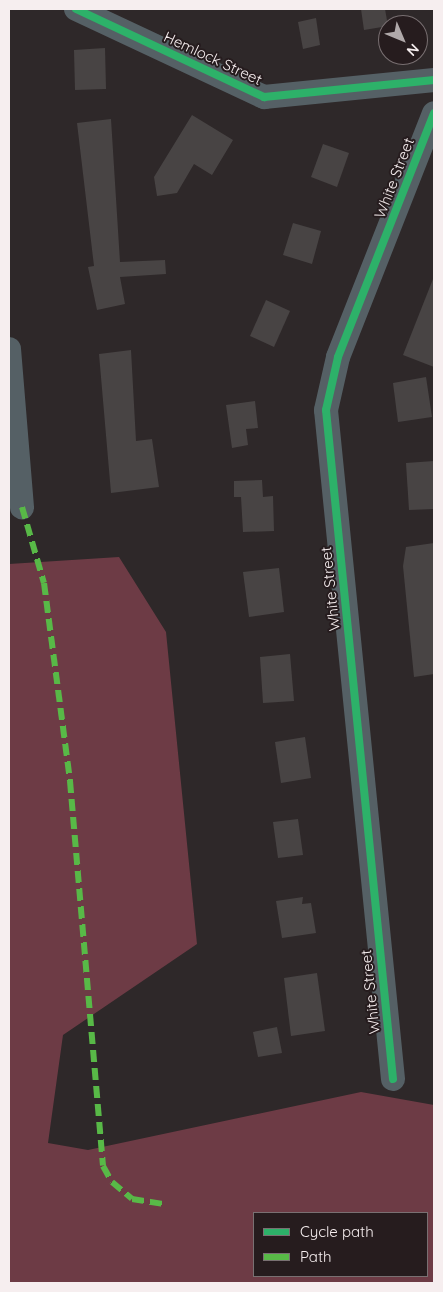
<!DOCTYPE html>
<html>
<head>
<meta charset="utf-8">
<style>
	body { margin:0 }
	#map { position:relative; width:443px; height:1292px; overflow:hidden; background:#2e2829; font-family:Quicksand,sans-serif }
	div>[style] { position:absolute }
	.green>* { inset:0; background:#6d3b45 }
	.building>* { inset:0; background:#484444 }
	.street>* { height:24px; margin:-12px; padding:0 12px; transform-origin:12px; border-radius:12px; background:#556065 }
	.quiet>* { height:6px; margin-top:-3px; transform-origin:0; background:repeating-linear-gradient(90deg,#58b947 0 12px,transparent 0 18px) }
	.cycleway>* { height:8px; margin:-4px; padding:0 4px; transform-origin:4px; border-radius:4px; background:#2db169 }
	span { translate:-50% -50%; white-space:nowrap; text-align:center; line-height:1.15; -webkit-text-stroke:4px #261c1e; paint-order:stroke }
	.street-label { font-size:15px; color:#f6eeef }
	.frame { position:absolute; inset:0; border:10px solid #f6eeef; pointer-events:none }
	.legend { position:absolute; left:253px; top:1212px; width:175px; height:65px; box-sizing:border-box; background:#261c1e; border:1px solid #797072; margin:0; padding:6px 9px; list-style:none; font-size:15px; color:#f6eeef }
	.legend li { display:flex; align-items:center; gap:10px; height:25px }
	.legend b { width:25px; border:1px solid #797072 }
	.north { position:absolute; left:378px; top:15px; width:50px; height:50px; box-sizing:border-box; background:#261c1e; border:1px solid #797072; border-radius:50%; rotate:135deg; font-size:14px; font-weight:700; line-height:20px; text-align:center; color:#f6eeef }
	.north::after { content:''; display:block; margin:auto; width:18px; height:22px; background:#b0a9aa; clip-path:polygon(50% 0,100% 100%,50% 72%,0 100%) }
</style>
</head>
<body>
<div id="map">
	<div class="green">
		<i style="clip-path:polygon(evenodd,119px 557px,166px 632px,197px 944px,63px 1035px,48px 1143px,88px 1150px,361px 1092px,434px 1105px,434px 1283px,9px 1283px,9px 564px,119px 557px,254px 1213px,427px 1213px,427px 1276px,254px 1276px,254px 1213px)"></i>
	</div>
	<div class="building">
		<i style="clip-path:polygon(361px 9px,385px 9px,388px 26px,364px 30px)"></i>
		<i style="clip-path:polygon(316px 18px,320px 45px,303px 49px,298px 22px)"></i>
		<i style="clip-path:polygon(105px 48px,106px 89px,75px 90px,74px 50px)"></i>
		<i style="clip-path:polygon(192px 115px,233px 140px,212px 175px,194px 164px,177px 193px,157px 196px,154px 177px)"></i>
		<i style="clip-path:polygon(111px 119px,120px 262px,165px 260px,166px 274px,120px 277px,125px 304px,97px 310px,88px 267px,94px 266px,77px 123px)"></i>
		<i style="clip-path:polygon(323px 144px,349px 153px,337px 187px,311px 177px)"></i>
		<i style="clip-path:polygon(293px 223px,321px 231px,312px 264px,283px 255px)"></i>
		<i style="clip-path:polygon(433px 279px,434px 279px,434px 367px,403px 355px)"></i>
		<i style="clip-path:polygon(266px 300px,290px 311px,274px 347px,250px 336px)"></i>
		<i style="clip-path:polygon(131px 350px,136px 441px,152px 439px,159px 487px,111px 493px,99px 354px)"></i>
		<i style="clip-path:polygon(426px 377px,432px 417px,398px 422px,393px 383px)"></i>
		<i style="clip-path:polygon(255px 401px,258px 428px,246px 429px,248px 445px,232px 448px,226px 405px)"></i>
		<i style="clip-path:polygon(434px 461px,434px 509px,409px 510px,406px 463px)"></i>
		<i style="clip-path:polygon(262px 480px,263px 497px,273px 496px,274px 531px,243px 532px,241px 497px,234px 497px,234px 481px)"></i>
		<i style="clip-path:polygon(434px 543px,434px 674px,414px 677px,403px 566px,406px 547px)"></i>
		<i style="clip-path:polygon(279px 568px,284px 612px,249px 617px,243px 572px)"></i>
		<i style="clip-path:polygon(290px 654px,294px 701px,263px 703px,260px 657px)"></i>
		<i style="clip-path:polygon(305px 737px,311px 778px,281px 783px,275px 742px)"></i>
		<i style="clip-path:polygon(298px 819px,303px 855px,278px 858px,273px 822px)"></i>
		<i style="clip-path:polygon(303px 897px,302px 904px,311px 903px,316px 933px,282px 938px,276px 901px)"></i>
		<i style="clip-path:polygon(317px 973px,325px 1031px,291px 1036px,284px 978px)"></i>
		<i style="clip-path:polygon(277px 1027px,282px 1053px,258px 1057px,253px 1032px)"></i>
	</div>
	<div class="street">
		<i style="left:76px;top:9px;width:208px;rotate:25.1deg"></i>
		<i style="left:264px;top:97px;width:171px;rotate:-5.7deg"></i>
		<i style="left:9px;top:349px;width:159px;rotate:85.3deg"></i>
		<i style="left:393px;top:1079px;width:672px;rotate:-95.72deg"></i>
		<i style="left:326px;top:410px;width:54px;rotate:-77.2deg"></i>
		<i style="left:338px;top:357px;width:262px;rotate:-68.5deg"></i>
	</div>
	<div class="quiet">
		<i style="left:22px;top:507px;width:79px;rotate:73.9deg"></i>
		<i style="left:44px;top:583px;width:200px;rotate:82.5deg"></i>
		<i style="left:70px;top:781px;width:386px;rotate:85.1deg"></i>
		<i style="left:103px;top:1166px;width:18px;rotate:61deg"></i>
		<i style="left:112px;top:1182px;width:26px;rotate:40deg"></i>
		<i style="left:132px;top:1199px;width:31px;rotate:9deg"></i>
	</div>
	<div class="cycleway">
		<i style="left:76px;top:9px;width:208px;rotate:25.1deg"></i>
		<i style="left:264px;top:97px;width:171px;rotate:-5.7deg"></i>
		<i style="left:393px;top:1079px;width:672px;rotate:-95.72deg"></i>
		<i style="left:326px;top:410px;width:54px;rotate:-77.2deg"></i>
		<i style="left:338px;top:357px;width:262px;rotate:-68.5deg"></i>
	</div>
	<div class="street-label">
		<span style="left:213px;top:58px;rotate:25deg">Hemlock Street</span>
		<span style="left:394px;top:178px;rotate:-69deg">White Street</span>
		<span style="left:330px;top:589px;rotate:-96deg">White Street</span>
		<span style="left:370px;top:992px;rotate:-96deg">White Street</span>
	</div>
	<div class="frame"></div>
	<ul class="legend">
	<li><b style="height:6px;background:#2db169"></b>Cycle path</li>
	<li><b style="height:6px;background:#58b947"></b>Path</li>
	</ul>
	<div class="north">N</div>
</div>
</body>
</html>
